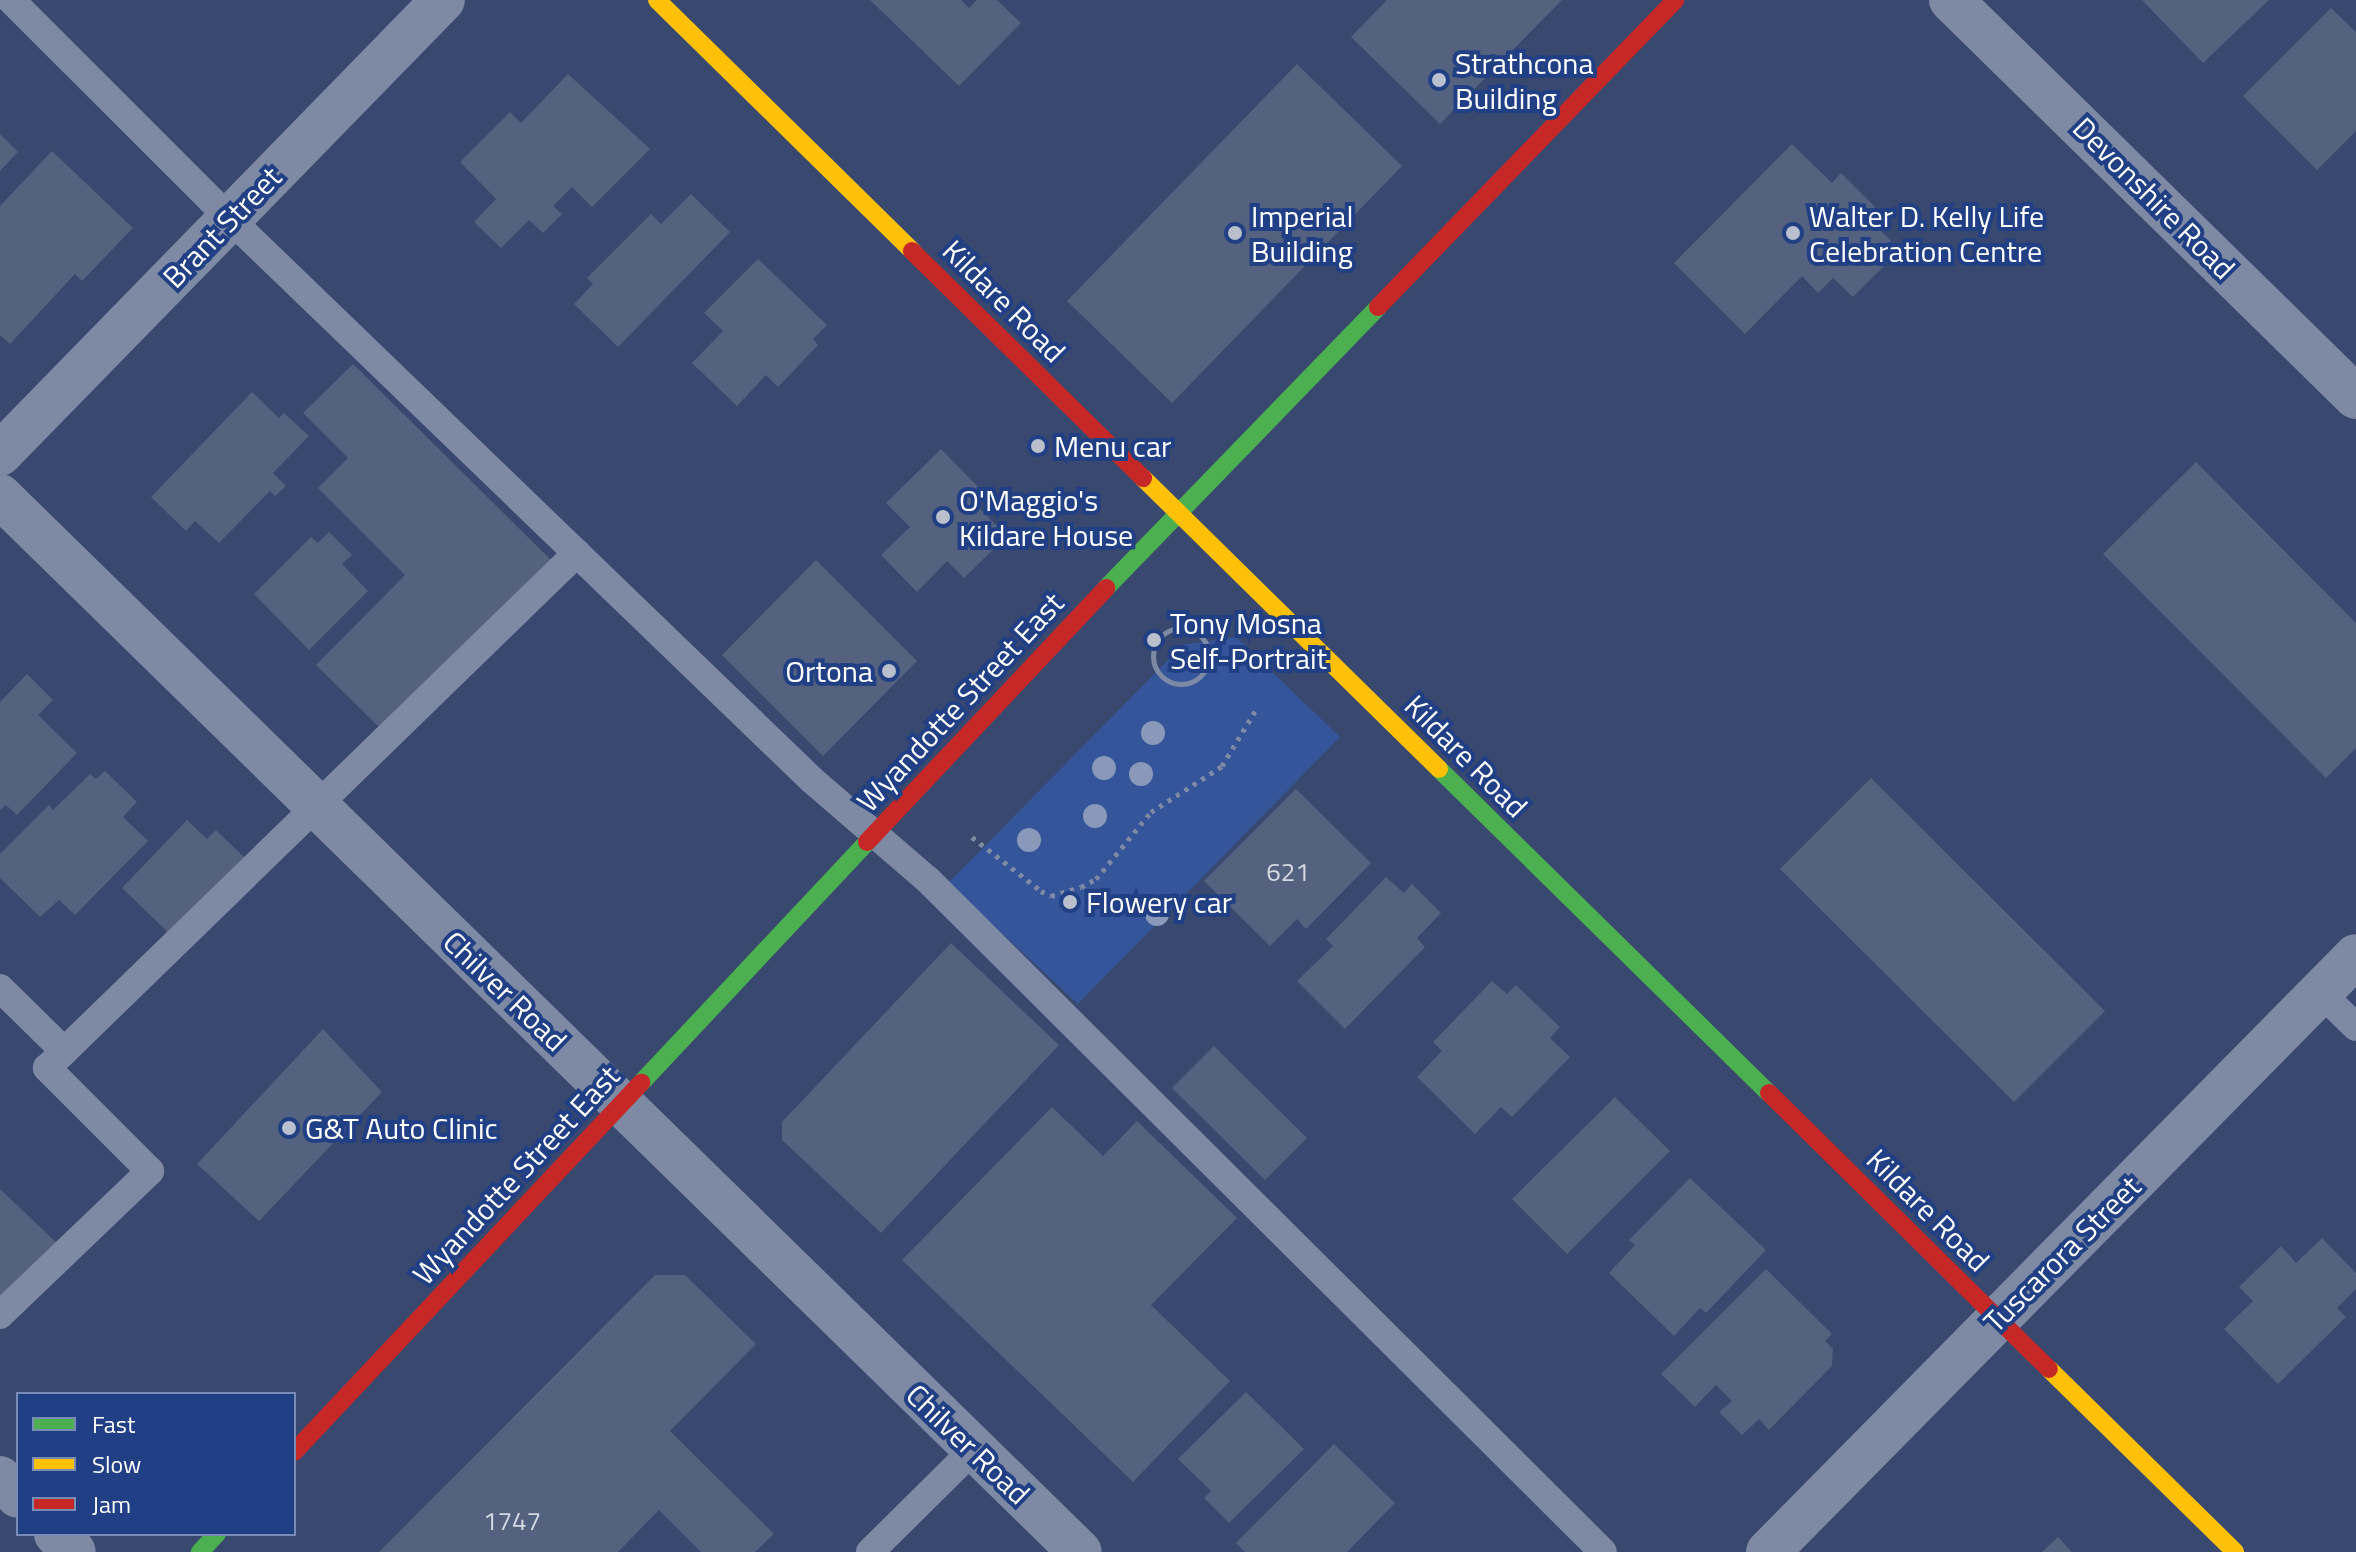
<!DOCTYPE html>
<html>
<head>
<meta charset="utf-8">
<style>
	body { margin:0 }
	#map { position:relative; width:2356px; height:1552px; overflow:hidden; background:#38486e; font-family:"Titillium Web",sans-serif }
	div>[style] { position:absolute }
	.green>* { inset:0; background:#35559b }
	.building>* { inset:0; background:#54617f }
	.path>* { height:5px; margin-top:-2.5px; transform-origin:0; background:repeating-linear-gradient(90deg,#7e89a4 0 4px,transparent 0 10px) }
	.path>.ring { margin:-2.5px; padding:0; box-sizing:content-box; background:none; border:5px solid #7e89a4; border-radius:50% }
	.lane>* { height:28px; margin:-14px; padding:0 14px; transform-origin:14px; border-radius:14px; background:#7e89a4 }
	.street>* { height:44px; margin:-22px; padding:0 22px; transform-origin:22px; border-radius:22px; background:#7e89a4 }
	.fast>* { height:18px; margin:-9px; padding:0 9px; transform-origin:9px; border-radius:9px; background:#4caf50 }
	.slow>* { height:18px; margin:-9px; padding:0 9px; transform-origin:9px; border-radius:9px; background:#ffc107 }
	.jam>* { height:18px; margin:-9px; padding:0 9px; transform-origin:9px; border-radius:9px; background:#c62828 }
	.trees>* { width:24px; height:24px; margin:-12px; border-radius:50%; background:#8a99b9 }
	.dots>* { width:22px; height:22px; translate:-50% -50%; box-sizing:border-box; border:4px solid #213f85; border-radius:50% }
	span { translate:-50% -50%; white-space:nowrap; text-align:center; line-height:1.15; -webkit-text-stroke:8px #213f85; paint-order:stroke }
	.number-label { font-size:26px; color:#d4d8df }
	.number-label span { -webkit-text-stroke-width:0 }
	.poi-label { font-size:30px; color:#fff }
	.left { translate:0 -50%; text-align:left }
	.right { translate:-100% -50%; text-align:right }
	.street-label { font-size:30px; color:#fff }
	.legend { position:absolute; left:16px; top:1392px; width:280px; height:144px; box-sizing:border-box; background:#213f85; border:2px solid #7a8cb6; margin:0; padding:10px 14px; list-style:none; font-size:24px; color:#fff }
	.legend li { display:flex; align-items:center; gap:16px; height:40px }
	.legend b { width:40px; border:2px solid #7a8cb6 }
</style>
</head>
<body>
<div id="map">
	<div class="green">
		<i style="clip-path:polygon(1236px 637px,1340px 737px,1078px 1004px,948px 883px,1183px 645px)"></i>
	</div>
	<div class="building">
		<i style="clip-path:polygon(870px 0,961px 0,969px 8px,977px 0,997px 0,1021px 23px,959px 86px)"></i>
		<i style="clip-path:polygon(1387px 0,1562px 0,1440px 124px,1351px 37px)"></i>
		<i style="clip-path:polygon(2142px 0,2269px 0,2203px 63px)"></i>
		<i style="clip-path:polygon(2331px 8px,2356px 32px,2356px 131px,2317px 170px,2243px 96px)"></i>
		<i style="clip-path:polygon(1297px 64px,1402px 166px,1172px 403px,1067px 301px)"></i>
		<i style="clip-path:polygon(568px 74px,650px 149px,592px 207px,572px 187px,553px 206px,562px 214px,543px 233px,529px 220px,501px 248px,474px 222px,496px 199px,460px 162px,510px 112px,521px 123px)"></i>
		<i style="clip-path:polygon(0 134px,18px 152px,0 171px)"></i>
		<i style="clip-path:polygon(1792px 144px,1832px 183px,1841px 173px,1875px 207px,1866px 216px,1900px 250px,1853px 297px,1833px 278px,1818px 293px,1802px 276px,1745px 334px,1674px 263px)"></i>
		<i style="clip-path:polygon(52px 151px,133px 228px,82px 281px,75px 274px,10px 344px,0 335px,0 206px)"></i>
		<i style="clip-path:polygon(691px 194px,730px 232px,618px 347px,574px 304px,593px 284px,587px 278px,651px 214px,661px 224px)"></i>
		<i style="clip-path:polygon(758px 259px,827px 325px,813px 339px,818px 345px,778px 387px,766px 375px,737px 406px,692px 363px,723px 331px,704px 313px)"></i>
		<i style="clip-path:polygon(353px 364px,551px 560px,382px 730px,316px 665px,405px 575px,318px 488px,348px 458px,303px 413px)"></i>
		<i style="clip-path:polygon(252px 392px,279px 418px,284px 413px,309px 436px,273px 473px,286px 486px,275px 496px,270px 491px,219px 543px,195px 521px,186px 531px,151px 497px)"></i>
		<i style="clip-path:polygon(941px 449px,987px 496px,977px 506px,1007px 536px,964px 578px,947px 561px,917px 592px,881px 555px,910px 527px,886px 503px)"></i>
		<i style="clip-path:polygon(2196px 462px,2356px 623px,2356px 748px,2326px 778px,2103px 554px)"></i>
		<i style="clip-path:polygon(329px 532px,352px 555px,342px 564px,368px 591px,309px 650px,254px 594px,311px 537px,318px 543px)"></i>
		<i style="clip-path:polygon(816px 560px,917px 661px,823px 756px,722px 655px)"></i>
		<i style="clip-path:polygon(27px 674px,53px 700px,38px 715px,77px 753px,17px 815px,6px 805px,0 810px,0 702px)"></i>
		<i style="clip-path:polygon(105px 771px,137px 802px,123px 817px,148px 841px,75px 915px,59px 900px,40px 917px,0 878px,0 854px,49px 805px,53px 810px,90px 774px,96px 779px)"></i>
		<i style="clip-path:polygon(1871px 778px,2105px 1011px,2014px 1102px,1780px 869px)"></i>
		<i style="clip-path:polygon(1296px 789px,1371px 863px,1306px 929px,1297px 919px,1270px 946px,1204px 881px)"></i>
		<i style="clip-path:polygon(187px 820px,207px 839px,216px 830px,247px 860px,173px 937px,122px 888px)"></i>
		<i style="clip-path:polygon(1386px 877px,1404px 893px,1412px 884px,1441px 913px,1417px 938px,1425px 947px,1345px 1029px,1297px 981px,1333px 946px,1326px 939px)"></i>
		<i style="clip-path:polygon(951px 943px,1059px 1045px,881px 1233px,782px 1140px,782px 1122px)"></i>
		<i style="clip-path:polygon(1492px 981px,1507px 994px,1516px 985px,1560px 1027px,1550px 1038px,1570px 1057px,1512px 1117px,1501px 1107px,1475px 1134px,1417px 1077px,1442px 1051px,1433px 1042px)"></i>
		<i style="clip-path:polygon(323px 1029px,382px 1092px,259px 1221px,197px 1164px)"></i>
		<i style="clip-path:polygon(1214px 1046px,1307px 1138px,1265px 1180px,1172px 1088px)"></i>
		<i style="clip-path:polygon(1615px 1097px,1670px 1151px,1567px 1254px,1512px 1199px)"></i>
		<i style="clip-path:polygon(1052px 1107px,1103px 1156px,1137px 1121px,1237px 1218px,1151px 1305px,1230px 1381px,1133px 1482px,902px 1260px)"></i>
		<i style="clip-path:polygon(1690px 1178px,1766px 1250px,1706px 1313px,1700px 1308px,1674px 1336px,1609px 1273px,1635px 1245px,1629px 1240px)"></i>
		<i style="clip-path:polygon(0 1189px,60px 1246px,0 1309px)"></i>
		<i style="clip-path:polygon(2322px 1238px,2356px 1273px,2356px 1289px,2337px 1308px,2346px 1317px,2278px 1384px,2224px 1329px,2253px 1301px,2239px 1287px,2281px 1246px,2296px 1263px)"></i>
		<i style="clip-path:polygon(1766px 1269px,1832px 1334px,1825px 1341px,1833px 1349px,1832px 1366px,1769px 1430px,1759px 1419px,1742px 1435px,1719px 1412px,1732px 1401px,1716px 1385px,1695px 1407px,1661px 1374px)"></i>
		<i style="clip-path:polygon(655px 1275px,685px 1275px,756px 1344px,670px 1431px,774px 1534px,755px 1552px,701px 1552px,659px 1510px,618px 1552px,379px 1552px)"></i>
		<i style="clip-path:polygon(1246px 1392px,1304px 1449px,1229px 1523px,1204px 1498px,1211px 1491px,1178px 1459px)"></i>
		<i style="clip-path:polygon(1334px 1444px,1395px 1503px,1347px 1552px,1245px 1552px,1236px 1543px)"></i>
		<i style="clip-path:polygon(2058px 1537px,2072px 1552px,2042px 1552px)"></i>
	</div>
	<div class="path">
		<i class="ring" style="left:1153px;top:628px;width:51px;height:51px"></i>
		<i style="left:972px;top:837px;width:88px;rotate:38deg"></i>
		<i style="left:1041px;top:891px;width:11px;rotate:27deg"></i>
		<i style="left:1051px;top:896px;width:31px;rotate:-17deg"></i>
		<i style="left:1081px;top:887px;width:17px;rotate:-28deg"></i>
		<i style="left:1096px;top:879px;width:87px;rotate:-50.6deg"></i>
		<i style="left:1151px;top:812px;width:85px;rotate:-32.9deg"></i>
		<i style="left:1222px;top:766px;width:68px;rotate:-58.9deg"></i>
	</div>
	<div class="lane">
		<i style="left:11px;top:0;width:310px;rotate:45deg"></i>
		<i style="left:230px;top:219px;width:808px;rotate:43.95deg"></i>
		<i style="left:812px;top:780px;width:153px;rotate:40.8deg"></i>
		<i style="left:928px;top:880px;width:952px;rotate:44.87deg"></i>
		<i style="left:0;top:988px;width:90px;rotate:44.5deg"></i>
		<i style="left:2320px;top:992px;width:50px;rotate:44.2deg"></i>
		<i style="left:0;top:1315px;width:208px;rotate:-43.8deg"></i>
		<i style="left:150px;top:1171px;width:146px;rotate:-135deg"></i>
		<i style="left:47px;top:1068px;width:739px;rotate:-44.18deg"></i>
		<i style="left:870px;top:1552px;width:146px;rotate:-44.7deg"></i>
	</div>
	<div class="street">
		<i style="left:1951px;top:0;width:567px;rotate:44.43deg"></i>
		<i style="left:0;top:454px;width:634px;rotate:-45.7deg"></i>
		<i style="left:0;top:496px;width:1510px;rotate:44.36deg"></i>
		<i style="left:0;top:1478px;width:25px;rotate:45deg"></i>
		<i style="left:56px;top:1534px;width:25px;rotate:45deg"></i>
		<i style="left:1768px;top:1552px;width:837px;rotate:-45.39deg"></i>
	</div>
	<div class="fast">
		<i style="left:1106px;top:588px;width:391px;rotate:-45.9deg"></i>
		<i style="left:1439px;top:769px;width:462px;rotate:44.5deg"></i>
		<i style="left:641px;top:1083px;width:330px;rotate:-46.8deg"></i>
		<i style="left:200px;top:1552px;width:25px;rotate:-47deg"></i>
	</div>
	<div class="slow">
		<i style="left:657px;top:0;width:358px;rotate:44.5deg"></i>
		<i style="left:1143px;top:478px;width:415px;rotate:44.5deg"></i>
		<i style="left:2049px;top:1369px;width:261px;rotate:44.5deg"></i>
	</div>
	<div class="jam">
		<i style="left:912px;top:251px;width:324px;rotate:44.5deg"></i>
		<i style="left:1378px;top:307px;width:427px;rotate:-45.9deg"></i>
		<i style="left:867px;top:842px;width:349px;rotate:-46.7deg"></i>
		<i style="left:1769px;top:1093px;width:393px;rotate:44.6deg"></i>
		<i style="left:294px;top:1452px;width:507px;rotate:-46.76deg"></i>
	</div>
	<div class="trees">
		<i style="left:1153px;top:733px"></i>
		<i style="left:1104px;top:768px"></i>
		<i style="left:1141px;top:774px"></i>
		<i style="left:1095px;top:816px"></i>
		<i style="left:1029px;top:840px"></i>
		<i style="left:1157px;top:914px"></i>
	</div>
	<div class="dots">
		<i style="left:1439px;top:80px;background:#b9bfcc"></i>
		<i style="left:1235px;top:233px;background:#b9bfcc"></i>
		<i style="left:1793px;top:233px;background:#b9bfcc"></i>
		<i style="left:1038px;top:446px;background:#b9bfcc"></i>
		<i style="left:943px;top:517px;background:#b9bfcc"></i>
		<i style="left:1154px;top:640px;background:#b9bfcc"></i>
		<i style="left:889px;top:671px;background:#b9bfcc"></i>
		<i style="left:1070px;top:902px;background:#b9bfcc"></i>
		<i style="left:289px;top:1128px;background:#b9bfcc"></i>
	</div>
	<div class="number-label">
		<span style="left:1288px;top:872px">621</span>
		<span style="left:512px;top:1521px">1747</span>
	</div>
	<div class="poi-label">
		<span class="left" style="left:1455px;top:80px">Strathcona<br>Building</span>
		<span class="left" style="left:1251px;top:233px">Imperial<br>Building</span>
		<span class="left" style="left:1809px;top:233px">Walter D. Kelly Life<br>Celebration Centre</span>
		<span class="left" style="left:1054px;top:446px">Menu car</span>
		<span class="left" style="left:959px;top:517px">O'Maggio's<br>Kildare House</span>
		<span class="left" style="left:1170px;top:640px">Tony Mosna<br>Self-Portrait</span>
		<span class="right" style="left:873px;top:671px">Ortona</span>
		<span class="left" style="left:1086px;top:902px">Flowery car</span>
		<span class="left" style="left:305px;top:1128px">G&amp;T Auto Clinic</span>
	</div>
	<div class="street-label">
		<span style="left:2154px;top:198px;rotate:45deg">Devonshire Road</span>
		<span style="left:222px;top:227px;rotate:-46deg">Brant Street</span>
		<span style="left:1004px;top:301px;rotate:45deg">Kildare Road</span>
		<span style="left:960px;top:702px;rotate:-47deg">Wyandotte Street East</span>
		<span style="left:1466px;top:756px;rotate:45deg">Kildare Road</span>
		<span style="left:505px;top:991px;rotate:44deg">Chilver Road</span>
		<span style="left:516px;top:1175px;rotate:-47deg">Wyandotte Street East</span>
		<span style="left:1928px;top:1210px;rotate:45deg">Kildare Road</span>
		<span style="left:2062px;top:1254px;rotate:-45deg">Tuscarora Street</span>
		<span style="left:968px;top:1444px;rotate:44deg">Chilver Road</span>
	</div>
	<ul class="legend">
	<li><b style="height:10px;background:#4caf50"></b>Fast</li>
	<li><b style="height:10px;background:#ffc107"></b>Slow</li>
	<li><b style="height:10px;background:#c62828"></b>Jam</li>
	</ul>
</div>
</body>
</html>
